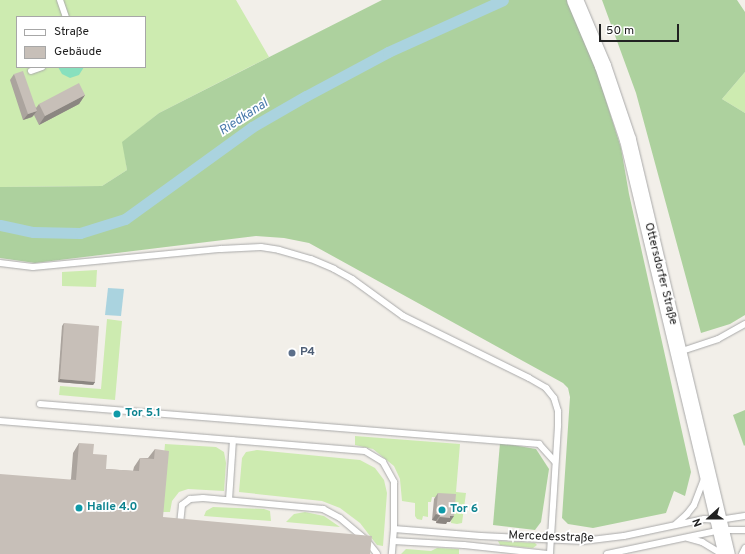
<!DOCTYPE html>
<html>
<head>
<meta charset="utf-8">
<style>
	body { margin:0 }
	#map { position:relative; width:745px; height:554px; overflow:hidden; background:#f2efe9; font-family:Overpass,sans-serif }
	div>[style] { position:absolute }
	.grass>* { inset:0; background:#cdebb0 }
	.forest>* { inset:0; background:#add19e }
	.pitch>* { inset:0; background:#88e0be }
	.water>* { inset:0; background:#aad3df }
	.canal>* { height:11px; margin:-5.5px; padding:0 5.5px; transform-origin:5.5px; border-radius:5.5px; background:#aad3df }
	.roads { filter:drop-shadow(0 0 1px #a9a9a9) drop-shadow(0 0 1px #a9a9a9) }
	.service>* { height:6px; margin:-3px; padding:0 3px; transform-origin:3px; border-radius:3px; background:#fff }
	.tertiary>* { height:16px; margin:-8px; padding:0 8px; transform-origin:8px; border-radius:8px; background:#fff }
	.wall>* { inset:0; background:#aba49e }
	.shaded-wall>* { inset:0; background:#8b8681 }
	.building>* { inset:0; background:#c7bfb8 }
	.dots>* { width:11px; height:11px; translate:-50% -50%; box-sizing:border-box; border:2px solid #fff; border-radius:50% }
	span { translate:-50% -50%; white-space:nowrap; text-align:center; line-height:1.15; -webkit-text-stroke:3.5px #fff; paint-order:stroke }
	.street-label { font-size:12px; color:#222 }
	.service-label { font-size:12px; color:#4e5e75; font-weight:700 }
	.left { translate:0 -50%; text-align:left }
	.culture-label { font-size:12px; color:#0d838f; font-weight:700 }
	.water-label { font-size:13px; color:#4a7aab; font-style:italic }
	.legend { position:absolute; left:16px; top:16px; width:130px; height:52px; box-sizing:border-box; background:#fff; border:1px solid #a7a7a7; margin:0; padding:5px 7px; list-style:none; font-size:12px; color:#222 }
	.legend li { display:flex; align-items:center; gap:8px; height:20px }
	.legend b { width:20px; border:1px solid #a7a7a7 }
	.north { position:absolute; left:689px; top:498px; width:40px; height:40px; -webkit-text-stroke:3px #fff; paint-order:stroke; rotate:249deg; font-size:11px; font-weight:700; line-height:16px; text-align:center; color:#222 }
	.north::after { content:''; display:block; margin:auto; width:14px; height:18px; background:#222; clip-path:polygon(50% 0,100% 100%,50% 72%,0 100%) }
	.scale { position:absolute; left:599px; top:24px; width:80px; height:18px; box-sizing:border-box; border:2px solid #222; border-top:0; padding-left:5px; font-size:12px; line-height:14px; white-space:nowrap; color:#222; -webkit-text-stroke:3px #fff; paint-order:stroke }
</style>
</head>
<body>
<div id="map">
	<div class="grass">
		<i style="clip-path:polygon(evenodd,0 0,236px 0,269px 57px,159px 113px,123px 142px,127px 170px,102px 186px,0 187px,0 0,17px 17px,145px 17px,145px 67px,17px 67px,17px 17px)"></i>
		<i style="clip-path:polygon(745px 72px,745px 113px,722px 99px)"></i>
		<i style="clip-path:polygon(97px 270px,96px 287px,62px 286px,62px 272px)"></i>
		<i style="clip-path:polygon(107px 319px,122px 321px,115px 400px,59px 395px,60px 386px,101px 389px)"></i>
		<i style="clip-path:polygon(355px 436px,460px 444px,456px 492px,466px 493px,462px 523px,457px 524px,451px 523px,453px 499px,432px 497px,431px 502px,428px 502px,428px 517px,423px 516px,422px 520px,417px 519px,415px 516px,415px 503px,402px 501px,400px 479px,394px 466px,373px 449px,355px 445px)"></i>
		<i style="clip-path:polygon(165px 444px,216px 447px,224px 452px,226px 463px,224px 491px,188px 489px,179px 492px,172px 501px,170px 512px,159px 512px)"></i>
		<i style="clip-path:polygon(257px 450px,360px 460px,375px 468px,384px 480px,387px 493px,383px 546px,377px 545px,360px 523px,340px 508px,322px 501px,239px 492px,242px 458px,246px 452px)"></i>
		<i style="clip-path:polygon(213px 507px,264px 509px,270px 511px,271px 521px,204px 516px,206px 511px)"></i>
		<i style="clip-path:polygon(305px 512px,324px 516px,340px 527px,286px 522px,294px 514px)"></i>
		<i style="clip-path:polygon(498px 541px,535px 543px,537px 545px,533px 548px,500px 545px)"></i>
		<i style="clip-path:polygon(437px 548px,459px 549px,459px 554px,401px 554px,406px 549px,431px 551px)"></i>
	</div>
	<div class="forest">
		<i style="clip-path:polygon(382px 0,567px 0,592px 56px,621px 148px,629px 194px,691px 472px,685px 496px,674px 491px,666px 513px,593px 528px,568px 524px,562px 518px,570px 397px,568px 388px,563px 383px,309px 243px,284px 238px,256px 236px,35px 263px,0 258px,0 187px,102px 186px,127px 170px,122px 142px,159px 113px)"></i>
		<i style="clip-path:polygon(602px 0,737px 0,745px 12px,745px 72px,722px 99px,745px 113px,745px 315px,730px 324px,701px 333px,636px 93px)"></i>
		<i style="clip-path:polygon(745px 410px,745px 445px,744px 446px,733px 415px)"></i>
		<i style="clip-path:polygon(500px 443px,536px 449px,549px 469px,541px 522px,535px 530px,493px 525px)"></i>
	</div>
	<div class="pitch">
		<i style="clip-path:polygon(58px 67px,84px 67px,79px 75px,70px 78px,62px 74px)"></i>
	</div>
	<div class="water">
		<i style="clip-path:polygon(108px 288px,124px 289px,121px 316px,105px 315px)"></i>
	</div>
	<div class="canal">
		<i style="left:0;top:225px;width:34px;rotate:12deg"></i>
		<i style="left:33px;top:232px;width:47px;rotate:1.2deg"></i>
		<i style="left:80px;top:233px;width:47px;rotate:-17.3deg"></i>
		<i style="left:125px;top:219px;width:157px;rotate:-35.9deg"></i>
		<i style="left:252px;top:127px;width:62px;rotate:-29.9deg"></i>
		<i style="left:306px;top:96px;width:93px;rotate:-28.2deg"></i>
		<i style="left:388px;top:52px;width:126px;rotate:-24.3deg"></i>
	</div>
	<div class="roads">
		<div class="service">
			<i style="left:60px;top:0;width:18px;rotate:71deg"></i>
			<i style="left:31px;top:71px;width:12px;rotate:-20deg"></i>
			<i style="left:0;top:263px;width:33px;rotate:7deg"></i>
			<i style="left:33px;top:267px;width:189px;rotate:-5.5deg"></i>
			<i style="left:221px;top:249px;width:40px;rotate:-2.9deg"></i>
			<i style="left:261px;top:247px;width:18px;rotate:9deg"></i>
			<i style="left:279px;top:250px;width:33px;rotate:16deg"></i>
			<i style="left:311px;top:259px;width:25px;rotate:23deg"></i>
			<i style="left:334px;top:269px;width:21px;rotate:29deg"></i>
			<i style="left:352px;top:279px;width:63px;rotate:36deg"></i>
			<i style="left:403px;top:316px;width:140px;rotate:26.2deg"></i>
			<i style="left:529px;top:378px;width:20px;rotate:30deg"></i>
			<i style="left:546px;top:388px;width:13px;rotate:51deg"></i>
			<i style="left:554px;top:398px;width:14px;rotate:73deg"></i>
			<i style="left:558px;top:411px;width:15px;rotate:90deg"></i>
			<i style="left:558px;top:426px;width:128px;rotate:93.6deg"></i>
			<i style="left:679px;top:352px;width:41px;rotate:-18.4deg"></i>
			<i style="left:718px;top:339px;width:31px;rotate:-29deg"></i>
			<i style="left:40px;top:404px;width:501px;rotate:4.58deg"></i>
			<i style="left:539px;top:444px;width:24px;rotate:48deg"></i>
			<i style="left:0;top:421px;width:366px;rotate:4.7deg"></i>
			<i style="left:365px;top:451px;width:21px;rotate:31deg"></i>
			<i style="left:383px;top:462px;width:23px;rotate:61deg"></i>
			<i style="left:394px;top:482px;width:47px;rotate:90deg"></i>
			<i style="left:394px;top:529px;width:25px;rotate:95deg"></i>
			<i style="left:229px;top:500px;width:60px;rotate:-86.2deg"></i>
			<i style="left:183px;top:524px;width:3px;rotate:180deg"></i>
			<i style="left:180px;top:524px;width:19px;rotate:-84deg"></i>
			<i style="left:182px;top:505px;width:10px;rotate:-37deg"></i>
			<i style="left:190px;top:499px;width:13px;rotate:-4deg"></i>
			<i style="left:203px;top:498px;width:121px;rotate:5.2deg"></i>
			<i style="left:323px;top:509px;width:19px;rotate:28deg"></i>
			<i style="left:340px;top:518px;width:33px;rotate:40deg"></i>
			<i style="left:676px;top:524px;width:15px;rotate:-42deg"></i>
			<i style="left:687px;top:514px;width:11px;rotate:-52deg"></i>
			<i style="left:694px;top:505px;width:30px;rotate:-69deg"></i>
			<i style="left:394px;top:529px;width:87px;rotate:4.6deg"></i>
			<i style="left:481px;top:536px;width:102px;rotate:2.8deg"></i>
			<i style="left:583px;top:541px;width:41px;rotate:-7deg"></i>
			<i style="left:624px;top:536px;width:82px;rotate:-12deg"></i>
			<i style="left:704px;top:519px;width:15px;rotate:4deg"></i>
			<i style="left:719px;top:520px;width:26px;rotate:-9deg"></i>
			<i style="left:688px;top:538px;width:15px;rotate:16deg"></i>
			<i style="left:702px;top:542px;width:23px;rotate:31deg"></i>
			<i style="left:367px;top:541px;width:16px;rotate:52deg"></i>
			<i style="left:393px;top:541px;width:71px;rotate:3.2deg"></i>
			<i style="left:464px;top:545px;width:84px;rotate:6.1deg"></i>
			<i style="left:607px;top:554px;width:116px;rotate:-11.9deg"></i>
			<i style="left:721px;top:530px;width:24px"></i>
			<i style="left:742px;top:554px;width:7px;rotate:-63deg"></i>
		</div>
		<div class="tertiary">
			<i style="left:575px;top:0;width:72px;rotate:67deg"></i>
			<i style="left:603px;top:66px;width:78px;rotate:71.3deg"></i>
			<i style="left:628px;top:140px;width:426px;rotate:76.6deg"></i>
		</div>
	</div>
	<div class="wall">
		<i style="clip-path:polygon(14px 74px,36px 108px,39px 104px,85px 95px,79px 104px,39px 125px,34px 115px,32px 117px,23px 120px,10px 80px)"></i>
		<i style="clip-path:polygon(64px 323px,95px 382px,93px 385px,58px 382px,62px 326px)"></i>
		<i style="clip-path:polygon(79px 443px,93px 454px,106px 469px,133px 471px,134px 467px,140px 458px,148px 458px,155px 449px,163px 517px,0 554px,71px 479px,73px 453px)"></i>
		<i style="clip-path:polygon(438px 493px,450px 522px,447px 522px,446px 524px,436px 523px,436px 521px,432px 520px,434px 499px)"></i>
	</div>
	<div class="shaded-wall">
		<i style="clip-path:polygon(85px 95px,79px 104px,39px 125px,45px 116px)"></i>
		<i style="clip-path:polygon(37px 111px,32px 117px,23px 120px,28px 114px)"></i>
		<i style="clip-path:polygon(60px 379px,95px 382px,93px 385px,58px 382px)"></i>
		<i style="clip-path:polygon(436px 514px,440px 515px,436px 521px,432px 520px)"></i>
		<i style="clip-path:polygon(450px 516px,454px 516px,450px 522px,447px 522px,446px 524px,436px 523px,440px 517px)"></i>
	</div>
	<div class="building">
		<i style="clip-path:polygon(23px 71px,37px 111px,28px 114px,14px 74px)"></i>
		<i style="clip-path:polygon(79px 83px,85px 95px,45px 116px,39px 104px)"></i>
		<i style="clip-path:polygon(64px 323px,99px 326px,95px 382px,60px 379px)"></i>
		<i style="clip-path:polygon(79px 443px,94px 444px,93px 454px,107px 455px,106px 469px,121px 470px,139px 471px,140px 458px,154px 459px,155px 449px,169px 451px,163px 517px,372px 536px,370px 554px,0 554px,0 474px,76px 480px)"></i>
		<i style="clip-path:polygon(438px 493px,456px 494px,454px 516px,450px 516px,450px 518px,440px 517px,440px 515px,436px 514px)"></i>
	</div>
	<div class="dots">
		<i style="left:292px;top:353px;background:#5c6f8a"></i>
		<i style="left:117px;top:414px;background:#0f9aa8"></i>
		<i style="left:79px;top:508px;background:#0f9aa8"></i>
		<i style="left:442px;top:510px;background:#0f9aa8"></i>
	</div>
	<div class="street-label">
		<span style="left:660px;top:274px;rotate:76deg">Ottersdorfer Straße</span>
		<span style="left:551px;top:538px;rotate:2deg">Mercedesstraße</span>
	</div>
	<div class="service-label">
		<span class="left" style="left:300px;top:353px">P4</span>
	</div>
	<div class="culture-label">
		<span class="left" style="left:125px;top:414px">Tor 5.1</span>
		<span class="left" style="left:87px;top:508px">Halle 4.0</span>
		<span class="left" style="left:450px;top:510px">Tor 6</span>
	</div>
	<div class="water-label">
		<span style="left:244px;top:118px;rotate:-33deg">Riedkanal</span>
	</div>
	<ul class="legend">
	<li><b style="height:5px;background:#fff"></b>Straße</li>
	<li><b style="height:11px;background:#c7bfb8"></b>Gebäude</li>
	</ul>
	<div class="north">N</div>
	<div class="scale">50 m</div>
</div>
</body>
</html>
